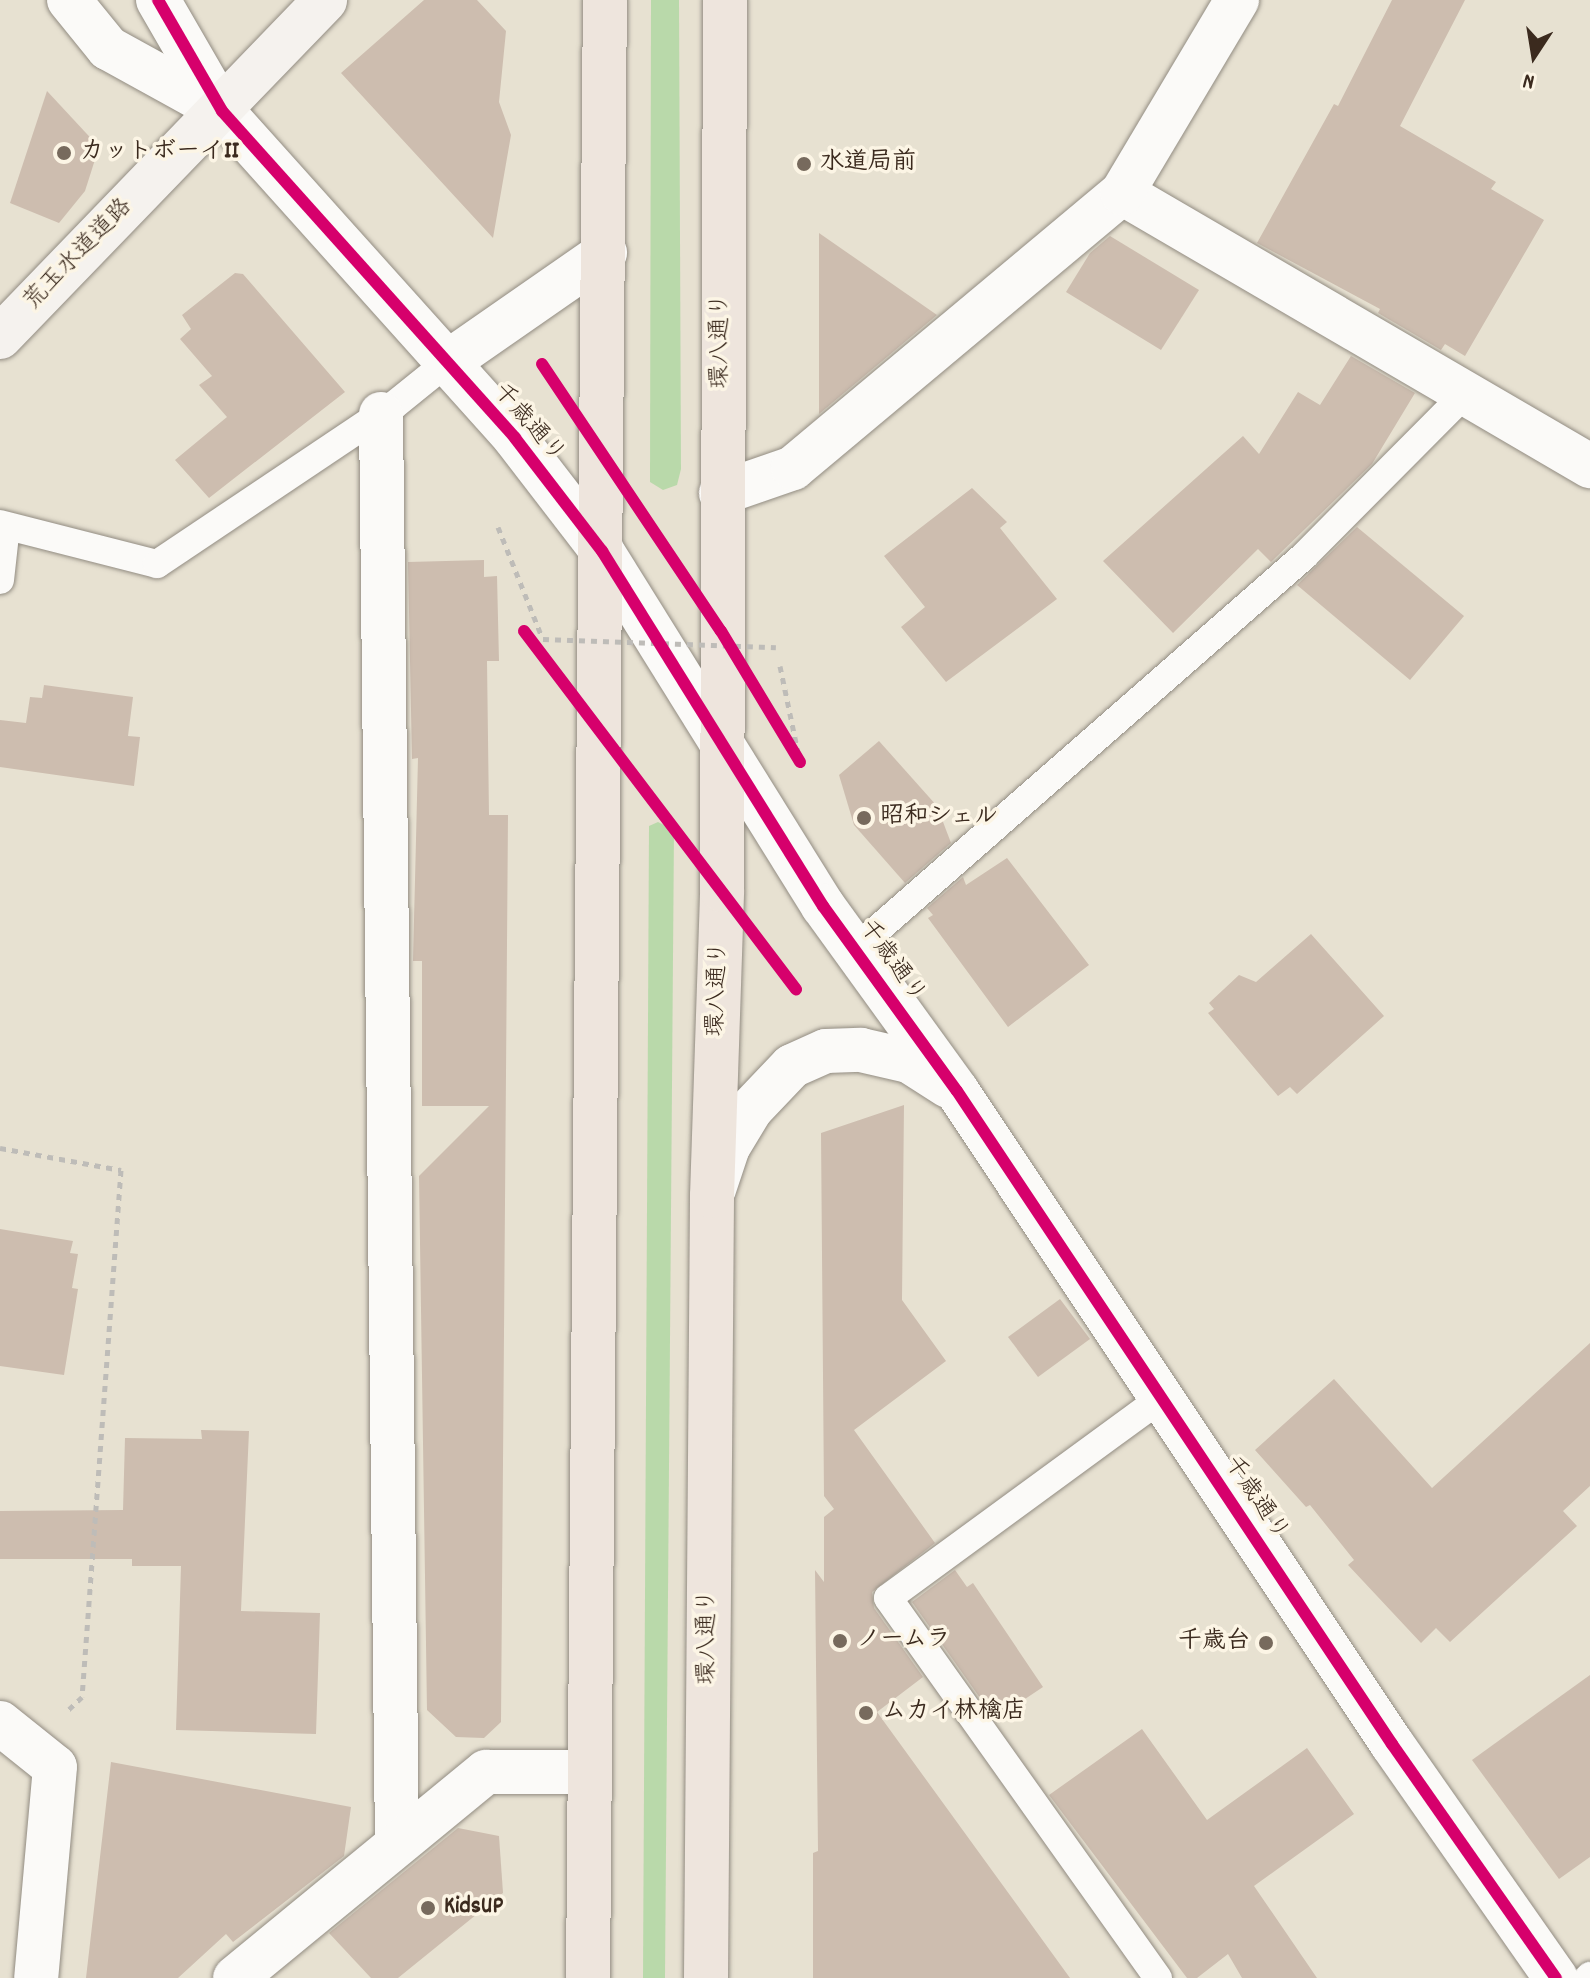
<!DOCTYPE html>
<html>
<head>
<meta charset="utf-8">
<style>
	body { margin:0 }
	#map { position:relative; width:1590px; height:1978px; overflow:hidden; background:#e7e1d1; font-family:Dekko,"Klee One",sans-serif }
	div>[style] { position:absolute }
	.green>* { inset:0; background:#b9d9aa }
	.building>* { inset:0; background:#cdbdaf }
	.path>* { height:5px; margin-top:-2.5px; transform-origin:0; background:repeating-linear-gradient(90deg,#bebcb8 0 6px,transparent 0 12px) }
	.roads { filter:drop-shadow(0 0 2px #928c82) drop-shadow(0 0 2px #928c82) }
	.service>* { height:28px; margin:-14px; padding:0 14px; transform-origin:14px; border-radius:14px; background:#fbfaf8 }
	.minor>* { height:44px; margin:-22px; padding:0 22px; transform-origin:22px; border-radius:22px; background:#fbfaf8 }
	.tertiary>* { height:44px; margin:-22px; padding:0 22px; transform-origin:22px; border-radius:22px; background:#fbfaf8 }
	.secondary>* { height:44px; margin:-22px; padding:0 22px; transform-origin:22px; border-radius:22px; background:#f5f2ee }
	.primary>* { height:44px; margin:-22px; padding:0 22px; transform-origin:22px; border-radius:22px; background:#eee5dd }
	.path-bridge>* { height:5px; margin-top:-2.5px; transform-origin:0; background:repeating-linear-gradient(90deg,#bebcb8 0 6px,transparent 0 12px) }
	.cycleway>* { height:12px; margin:-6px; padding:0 6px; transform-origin:6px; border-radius:6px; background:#d6006c }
	.dots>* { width:22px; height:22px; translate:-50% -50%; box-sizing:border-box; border:4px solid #fcf5e5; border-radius:50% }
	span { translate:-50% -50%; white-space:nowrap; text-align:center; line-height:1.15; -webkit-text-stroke:7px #fcf5e5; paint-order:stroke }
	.poi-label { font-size:24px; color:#3b2a1e; font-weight:700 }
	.left { translate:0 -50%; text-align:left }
	.right { translate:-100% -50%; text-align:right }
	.street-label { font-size:24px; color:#3b2a1e }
	.north { position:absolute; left:1494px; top:16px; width:80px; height:80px; -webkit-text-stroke:6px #fcf5e5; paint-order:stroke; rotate:192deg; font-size:22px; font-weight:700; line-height:32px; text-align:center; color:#3b2a1e }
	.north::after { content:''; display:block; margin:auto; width:28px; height:36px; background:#3b2a1e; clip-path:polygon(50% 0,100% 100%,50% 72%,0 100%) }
</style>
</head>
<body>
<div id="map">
	<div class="green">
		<i style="clip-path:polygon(651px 0,679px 0,681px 469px,677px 485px,663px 490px,650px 482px)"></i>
		<i style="clip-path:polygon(658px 822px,674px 830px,665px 1978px,643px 1978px,649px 826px)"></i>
	</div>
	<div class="building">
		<i style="clip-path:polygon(424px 0,477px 0,506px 31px,499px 102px,511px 135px,493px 238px,341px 73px)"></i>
		<i style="clip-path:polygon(1392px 0,1465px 0,1400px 126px,1496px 182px,1491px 189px,1544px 220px,1465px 356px,1445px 344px,1441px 350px,1378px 313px,1380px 309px,1257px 243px,1334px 104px,1338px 106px)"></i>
		<i style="clip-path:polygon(47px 91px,99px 147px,85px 191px,59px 223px,10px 203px)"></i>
		<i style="clip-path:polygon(819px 233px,937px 315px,819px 414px)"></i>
		<i style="clip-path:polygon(1110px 236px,1199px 290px,1161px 350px,1066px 292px,1090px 253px)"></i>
		<i style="clip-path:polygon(235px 273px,243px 274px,345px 392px,209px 498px,175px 460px,227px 417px,199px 385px,212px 376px,180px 339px,191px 329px,182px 315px)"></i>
		<i style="clip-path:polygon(1351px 356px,1415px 393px,1372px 464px,1271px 562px,1258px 549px,1173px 633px,1103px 561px,1243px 436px,1259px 454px,1298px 392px,1320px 405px)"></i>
		<i style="clip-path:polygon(972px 488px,1007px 522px,1000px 528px,1057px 599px,946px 682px,901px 627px,925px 607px,884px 556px)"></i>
		<i style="clip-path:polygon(1357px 527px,1464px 616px,1410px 680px,1297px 585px)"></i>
		<i style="clip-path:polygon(484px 560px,484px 577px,497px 576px,499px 661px,487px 661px,489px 815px,508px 815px,501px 1722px,484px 1738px,456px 1737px,427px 1710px,419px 1176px,489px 1106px,422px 1106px,422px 961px,413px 961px,418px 758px,412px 759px,408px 562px)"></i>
		<i style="clip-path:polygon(44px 685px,133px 697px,128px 736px,140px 737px,134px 786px,0 767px,0 720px,26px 723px,30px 697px,42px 698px)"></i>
		<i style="clip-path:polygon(879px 741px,937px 806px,951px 843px,905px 883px,854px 825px,839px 775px)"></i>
		<i style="clip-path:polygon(1007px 858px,1089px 965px,1008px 1027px,928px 918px,933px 915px,927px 908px,963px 877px,966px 885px)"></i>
		<i style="clip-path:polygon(1311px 934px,1384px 1016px,1297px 1094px,1290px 1087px,1278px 1096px,1208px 1013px,1214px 1009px,1209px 1003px,1239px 975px,1256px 982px)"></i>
		<i style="clip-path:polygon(904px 1105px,902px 1300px,946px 1361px,854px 1430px,935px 1543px,872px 1592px,874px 1608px,923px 1677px,877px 1712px,1070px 1978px,813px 1978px,813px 1853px,818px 1851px,815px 1570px,824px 1582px,824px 1517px,834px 1509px,824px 1496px,821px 1133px)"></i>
		<i style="clip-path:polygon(0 1229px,73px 1241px,70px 1253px,78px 1254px,72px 1288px,78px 1289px,64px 1375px,0 1366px)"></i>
		<i style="clip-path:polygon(1060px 1299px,1090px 1339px,1038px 1377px,1008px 1337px)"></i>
		<i style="clip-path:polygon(1590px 1343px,1590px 1486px,1563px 1511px,1577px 1526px,1450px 1642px,1436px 1628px,1421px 1643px,1348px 1565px,1354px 1560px,1310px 1505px,1306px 1507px,1255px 1450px,1334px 1379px,1432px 1488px)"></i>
		<i style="clip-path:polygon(201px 1430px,249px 1431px,241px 1611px,320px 1613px,316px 1734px,176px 1730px,181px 1566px,132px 1566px,132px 1559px,0 1559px,0 1511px,123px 1510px,125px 1438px,202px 1439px)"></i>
		<i style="clip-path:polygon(955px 1570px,967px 1587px,973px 1583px,1043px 1687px,995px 1719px,912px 1602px)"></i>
		<i style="clip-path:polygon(1590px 1675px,1590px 1857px,1559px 1879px,1472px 1760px)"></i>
		<i style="clip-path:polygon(1142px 1729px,1207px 1820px,1307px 1748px,1354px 1814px,1254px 1886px,1317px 1978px,1242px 1978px,1228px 1954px,1197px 1978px,1187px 1978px,1049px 1795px)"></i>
		<i style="clip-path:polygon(111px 1762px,351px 1807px,344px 1856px,233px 1942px,226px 1934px,178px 1978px,86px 1978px)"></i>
		<i style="clip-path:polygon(458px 1828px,499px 1836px,503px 1893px,398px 1978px,371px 1978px,329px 1933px)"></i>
	</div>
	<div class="path">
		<i style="left:498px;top:527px;width:118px;rotate:68.2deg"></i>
		<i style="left:780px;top:666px;width:98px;rotate:78.2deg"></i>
		<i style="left:0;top:1148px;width:123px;rotate:10.3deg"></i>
		<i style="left:121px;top:1170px;width:528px;rotate:94.23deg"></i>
		<i style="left:82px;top:1697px;width:19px;rotate:137deg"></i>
	</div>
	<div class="roads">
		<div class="service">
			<i style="left:0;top:524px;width:162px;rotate:14.3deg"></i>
			<i style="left:157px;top:564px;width:284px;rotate:-33.8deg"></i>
			<i style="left:393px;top:406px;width:67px;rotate:-38.9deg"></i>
			<i style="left:0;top:580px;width:54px;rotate:-83.7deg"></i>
			<i style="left:855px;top:949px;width:597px;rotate:-41.19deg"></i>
			<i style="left:1304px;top:556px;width:226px;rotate:-45.2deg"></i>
			<i style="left:1158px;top:1978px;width:466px;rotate:-125.4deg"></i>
			<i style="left:888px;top:1598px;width:338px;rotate:-36.2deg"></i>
			<i style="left:1588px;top:1978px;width:3px;rotate:-45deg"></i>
		</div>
		<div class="minor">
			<i style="left:1122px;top:193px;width:542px;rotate:30.26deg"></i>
			<i style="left:445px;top:364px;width:195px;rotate:-34.8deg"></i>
			<i style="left:381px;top:414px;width:1426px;rotate:89.36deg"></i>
			<i style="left:721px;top:493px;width:76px;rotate:-19.1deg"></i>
			<i style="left:793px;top:468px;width:429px;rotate:-39.9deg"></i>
			<i style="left:1122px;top:193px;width:225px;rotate:-59.2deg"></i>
			<i style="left:0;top:1723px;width:70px;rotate:38.7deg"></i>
			<i style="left:55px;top:1767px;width:212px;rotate:95.1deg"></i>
			<i style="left:235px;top:1978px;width:325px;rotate:-39.4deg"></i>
			<i style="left:486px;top:1772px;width:101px"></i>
		</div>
		<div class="tertiary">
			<i style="left:69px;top:0;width:62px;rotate:50.9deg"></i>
			<i style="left:108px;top:48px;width:130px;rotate:28.9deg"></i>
			<i style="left:158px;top:0;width:128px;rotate:60deg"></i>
			<i style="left:222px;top:111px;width:439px;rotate:48.1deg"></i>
			<i style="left:515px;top:438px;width:143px;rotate:52.4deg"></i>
			<i style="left:602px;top:551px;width:418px;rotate:58.1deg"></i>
			<i style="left:823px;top:906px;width:228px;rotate:54.1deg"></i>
			<i style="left:957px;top:1091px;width:785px;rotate:56.33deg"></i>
			<i style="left:1392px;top:1744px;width:286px;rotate:55deg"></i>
			<i style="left:714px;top:1189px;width:44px;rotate:-71.6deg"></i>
			<i style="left:728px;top:1147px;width:44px;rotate:-58.8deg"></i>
			<i style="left:751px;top:1109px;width:59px;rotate:-46.4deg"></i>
			<i style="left:792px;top:1066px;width:37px;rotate:-24deg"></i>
			<i style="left:826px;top:1051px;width:35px;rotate:-2deg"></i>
			<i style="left:861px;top:1050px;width:49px;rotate:12.9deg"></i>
			<i style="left:909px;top:1061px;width:46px;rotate:32.7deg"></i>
		</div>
		<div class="secondary">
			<i style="left:0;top:337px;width:468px;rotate:-46deg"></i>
		</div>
		<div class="primary">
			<i style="left:588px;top:1978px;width:1978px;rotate:-89.51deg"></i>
			<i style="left:706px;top:1978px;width:782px;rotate:-89.56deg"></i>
			<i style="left:712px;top:1196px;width:306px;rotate:-88.1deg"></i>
			<i style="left:722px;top:890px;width:890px;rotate:-89.81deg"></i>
		</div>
	</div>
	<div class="path-bridge">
		<i style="left:543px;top:639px;width:233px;rotate:2deg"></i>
	</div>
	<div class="cycleway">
		<i style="left:158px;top:0;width:128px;rotate:60deg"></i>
		<i style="left:222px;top:111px;width:439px;rotate:48.1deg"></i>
		<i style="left:515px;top:438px;width:143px;rotate:52.4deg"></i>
		<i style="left:602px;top:551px;width:418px;rotate:58.1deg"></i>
		<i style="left:823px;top:906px;width:228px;rotate:54.1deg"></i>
		<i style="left:957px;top:1091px;width:785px;rotate:56.33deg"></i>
		<i style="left:1392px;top:1744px;width:286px;rotate:55deg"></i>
		<i style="left:542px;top:364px;width:321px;rotate:56.2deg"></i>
		<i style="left:721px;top:631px;width:153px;rotate:58.9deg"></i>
		<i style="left:524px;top:631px;width:450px;rotate:52.8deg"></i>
	</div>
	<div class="dots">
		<i style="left:64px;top:153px;background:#776a5d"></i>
		<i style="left:804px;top:164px;background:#776a5d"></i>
		<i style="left:864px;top:818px;background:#776a5d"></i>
		<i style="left:840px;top:1641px;background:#776a5d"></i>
		<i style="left:1266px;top:1643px;background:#776a5d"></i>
		<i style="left:866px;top:1713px;background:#776a5d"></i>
		<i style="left:428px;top:1908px;background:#776a5d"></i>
	</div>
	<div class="poi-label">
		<span class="left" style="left:80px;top:153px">カットボーイII</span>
		<span class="left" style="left:820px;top:164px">水道局前</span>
		<span class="left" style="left:880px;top:818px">昭和シェル</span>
		<span class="left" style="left:856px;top:1641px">ノームラ</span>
		<span class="right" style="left:1250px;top:1643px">千歳台</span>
		<span class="left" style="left:882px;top:1713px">ムカイ林檎店</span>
		<span class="left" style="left:444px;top:1908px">KidsUP</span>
	</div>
	<div class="street-label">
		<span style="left:79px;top:255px;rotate:-46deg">荒玉水道道路</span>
		<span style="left:722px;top:341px;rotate:-90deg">環八通り</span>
		<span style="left:528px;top:424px;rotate:49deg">千歳通り</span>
		<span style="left:891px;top:962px;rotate:54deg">千歳通り</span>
		<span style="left:719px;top:989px;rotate:-88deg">環八通り</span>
		<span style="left:1255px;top:1499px;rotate:56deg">千歳通り</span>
		<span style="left:709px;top:1637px;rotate:-90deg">環八通り</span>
	</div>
	<div class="north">N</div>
</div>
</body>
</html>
